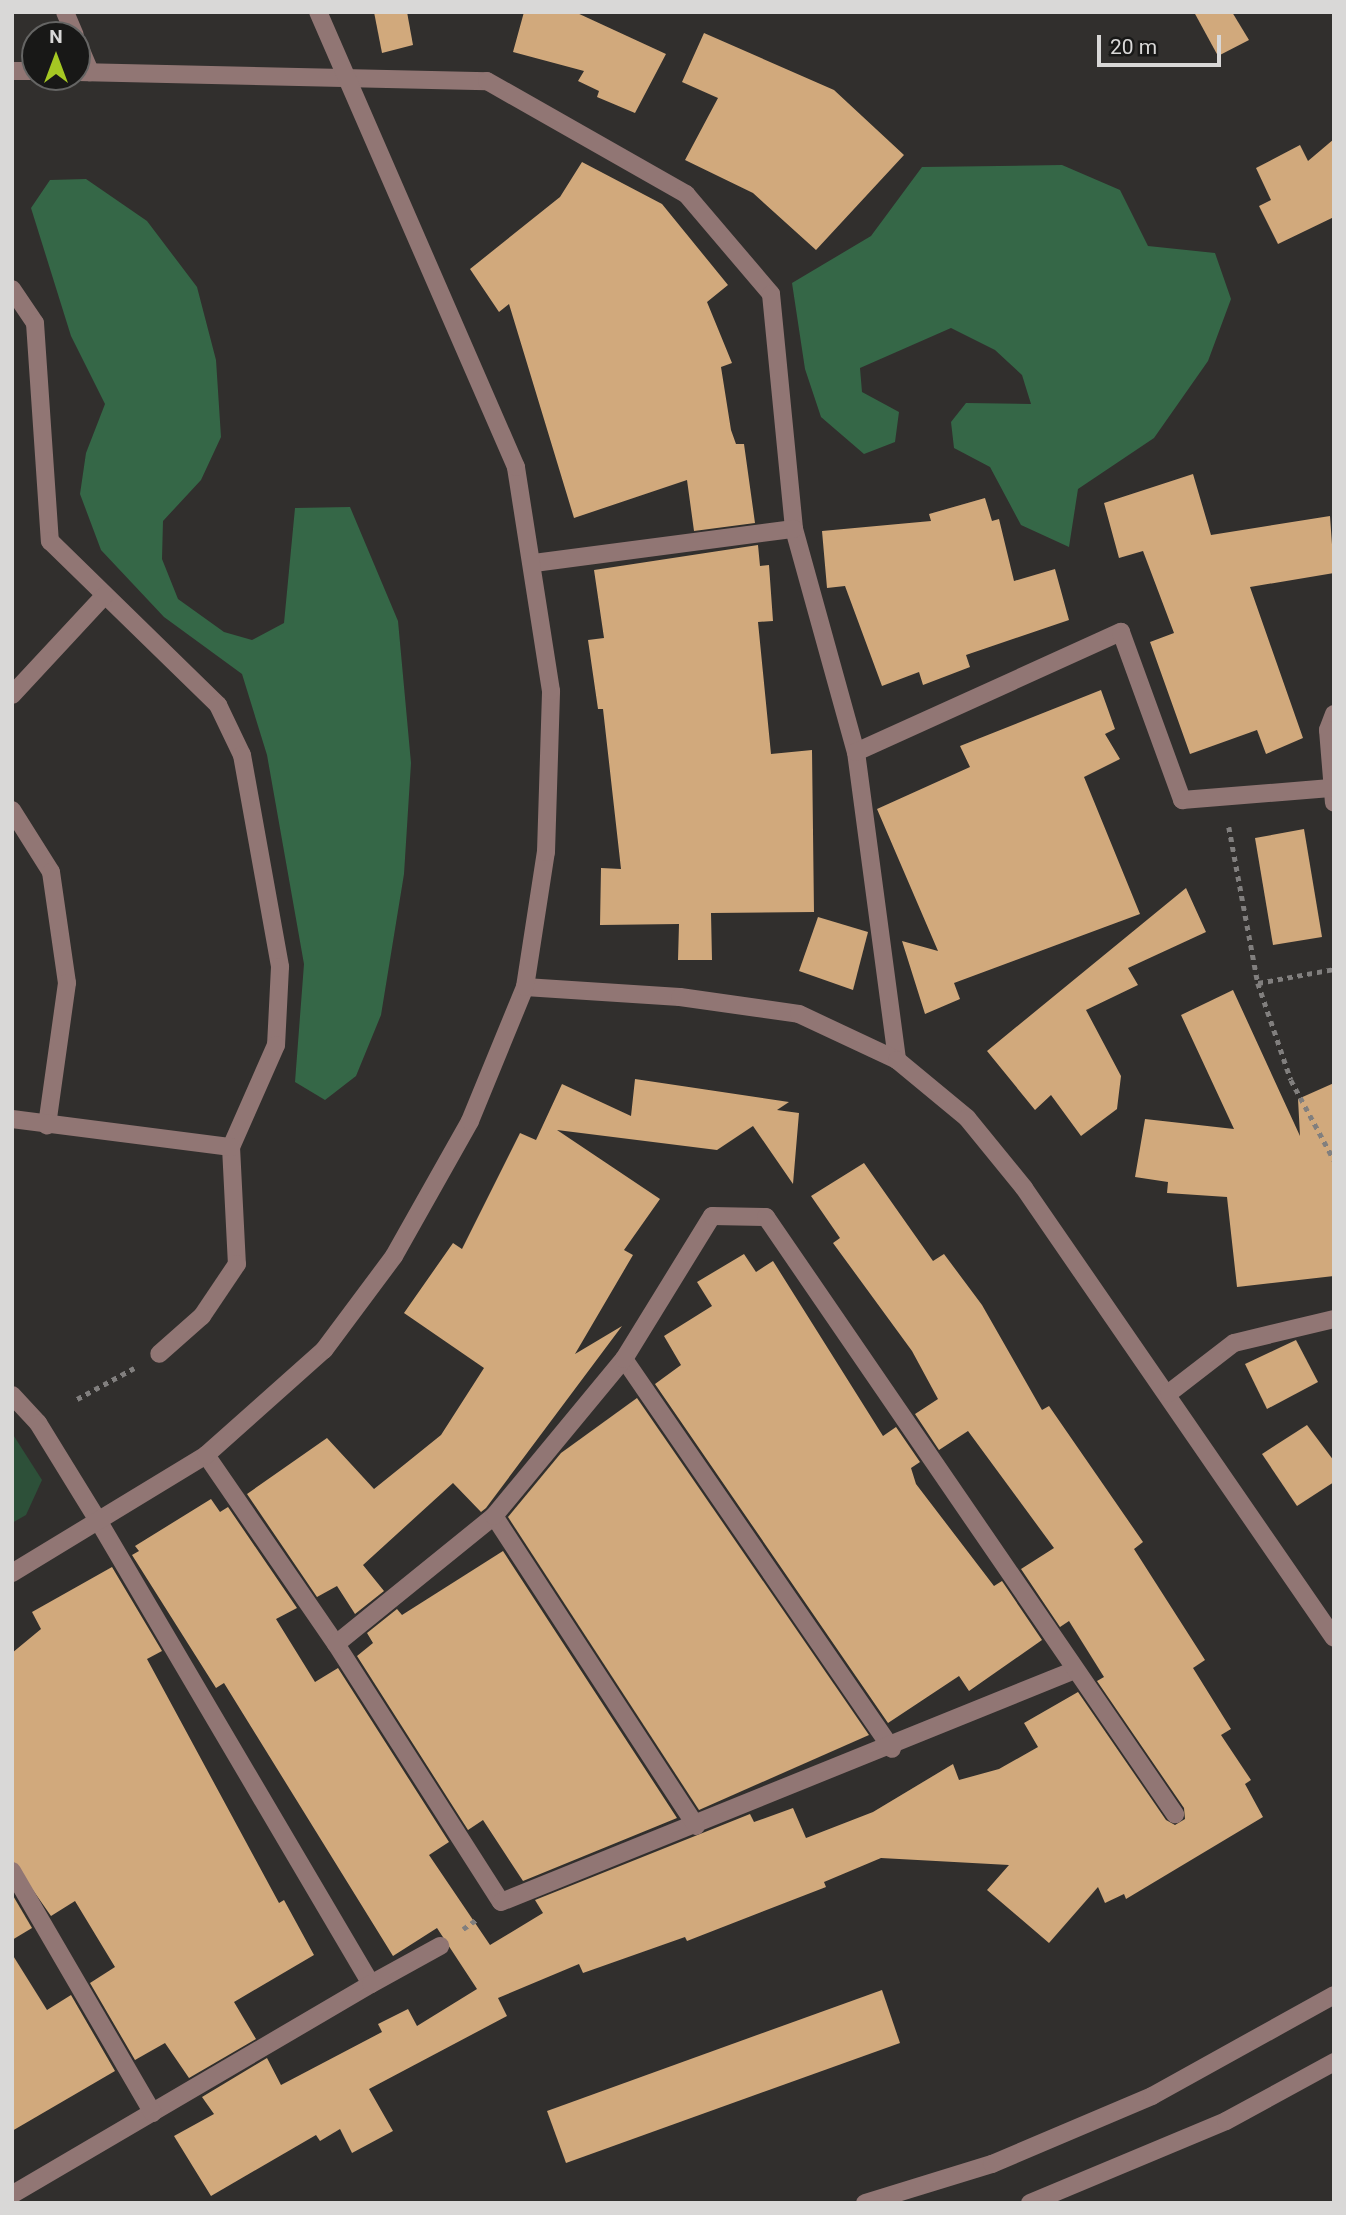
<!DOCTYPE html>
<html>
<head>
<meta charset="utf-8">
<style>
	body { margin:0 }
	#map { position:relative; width:1346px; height:2215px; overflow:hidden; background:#312f2d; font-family:Roboto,sans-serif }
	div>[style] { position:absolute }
	.green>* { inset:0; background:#2d5039 }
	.forest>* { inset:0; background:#356747 }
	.building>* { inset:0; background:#d1a97c }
	.path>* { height:4.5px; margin-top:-2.25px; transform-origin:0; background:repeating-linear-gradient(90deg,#817f7e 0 5px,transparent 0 10px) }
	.minor>* { height:18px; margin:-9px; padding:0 9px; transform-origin:9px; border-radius:9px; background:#917674 }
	span { translate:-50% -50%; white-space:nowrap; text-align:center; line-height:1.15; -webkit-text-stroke:7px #181817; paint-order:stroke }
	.frame { position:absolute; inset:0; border:14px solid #d9d8d7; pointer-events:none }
	.north { position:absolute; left:21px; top:21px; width:70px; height:70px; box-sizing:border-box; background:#181817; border:2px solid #656564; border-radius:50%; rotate:0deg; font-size:19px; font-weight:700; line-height:28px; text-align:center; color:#d9d8d7 }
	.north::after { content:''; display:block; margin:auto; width:24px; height:32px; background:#a5c823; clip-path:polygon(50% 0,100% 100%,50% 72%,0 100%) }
	.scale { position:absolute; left:1097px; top:35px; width:124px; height:32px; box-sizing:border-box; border:4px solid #d9d8d7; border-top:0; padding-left:9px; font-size:21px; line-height:24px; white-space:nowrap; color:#d9d8d7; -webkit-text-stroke:5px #181817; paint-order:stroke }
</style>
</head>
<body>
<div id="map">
	<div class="green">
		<i style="clip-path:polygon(12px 1433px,42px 1480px,26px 1515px,12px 1523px)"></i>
	</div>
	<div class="forest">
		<i style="clip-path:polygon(1062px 165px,1120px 190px,1148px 246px,1215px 253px,1231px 299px,1208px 361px,1154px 438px,1078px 489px,1069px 547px,1021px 525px,990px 467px,954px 448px,951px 422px,966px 403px,1031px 404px,1022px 375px,995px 350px,951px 328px,860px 368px,862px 392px,899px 412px,895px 442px,864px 454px,821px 417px,805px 369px,792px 283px,871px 236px,922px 167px)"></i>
		<i style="clip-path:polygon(86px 179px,147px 221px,197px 287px,216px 360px,221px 437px,201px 480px,163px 521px,162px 559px,178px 599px,224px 632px,252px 640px,284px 623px,295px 508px,350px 507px,398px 621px,411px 763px,404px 874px,381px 1015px,356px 1076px,325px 1100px,295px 1082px,304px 964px,267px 755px,242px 674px,164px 617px,101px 550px,80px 494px,86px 453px,105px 404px,71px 336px,31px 208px,50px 180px)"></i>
	</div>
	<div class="building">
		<i style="clip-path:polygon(374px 12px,407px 12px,413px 45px,382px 53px)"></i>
		<i style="clip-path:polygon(524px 12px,575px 12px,666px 54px,635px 113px,597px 97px,599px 91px,578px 81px,584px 71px,513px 52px)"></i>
		<i style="clip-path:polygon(1194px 12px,1232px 12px,1249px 40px,1218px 56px)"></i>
		<i style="clip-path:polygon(704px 33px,834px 90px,904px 155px,816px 250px,753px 193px,685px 160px,718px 98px,682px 82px)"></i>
		<i style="clip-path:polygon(1334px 139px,1334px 217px,1278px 244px,1259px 206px,1271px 200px,1256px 168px,1300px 145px,1308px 161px)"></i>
		<i style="clip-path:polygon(582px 162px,662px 204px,728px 285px,707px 302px,732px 363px,721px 367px,731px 430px,736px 444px,744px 444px,755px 523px,694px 531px,687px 480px,574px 518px,509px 304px,499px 312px,470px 269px,560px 197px)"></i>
		<i style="clip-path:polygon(1193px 474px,1211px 535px,1330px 516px,1334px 573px,1250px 587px,1303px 738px,1266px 754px,1257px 730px,1190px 754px,1150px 642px,1174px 633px,1143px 551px,1119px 558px,1104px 503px)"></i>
		<i style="clip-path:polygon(985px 498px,992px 521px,999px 519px,1014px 581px,1055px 569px,1069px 620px,966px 655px,970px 667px,923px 685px,919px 672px,882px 686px,845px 586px,827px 588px,822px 531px,931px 521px,929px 514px)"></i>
		<i style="clip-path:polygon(758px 545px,760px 566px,769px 565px,773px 621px,758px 622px,771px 754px,812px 750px,814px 912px,711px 913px,712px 960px,678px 960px,679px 924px,600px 925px,601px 868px,621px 869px,603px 709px,598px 709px,588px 640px,604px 638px,594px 570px)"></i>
		<i style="clip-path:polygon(1101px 690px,1115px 729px,1105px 734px,1120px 759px,1084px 777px,1140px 914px,954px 983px,960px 999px,925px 1014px,902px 941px,938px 951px,877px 809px,970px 767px,960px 746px)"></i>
		<i style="clip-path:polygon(1304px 829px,1322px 937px,1273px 945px,1255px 838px)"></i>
		<i style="clip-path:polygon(1186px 888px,1206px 932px,1128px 968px,1138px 985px,1086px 1010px,1121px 1076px,1117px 1109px,1081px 1136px,1051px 1095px,1035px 1110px,987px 1051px)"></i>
		<i style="clip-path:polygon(818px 917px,868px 932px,853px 990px,799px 971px)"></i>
		<i style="clip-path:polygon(1233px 990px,1300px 1136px,1298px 1099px,1334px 1083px,1334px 1276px,1237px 1287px,1227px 1197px,1167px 1193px,1168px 1182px,1135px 1177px,1145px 1119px,1234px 1129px,1181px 1015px)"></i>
		<i style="clip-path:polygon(635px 1079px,789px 1102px,777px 1110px,799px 1113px,793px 1184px,753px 1126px,717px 1150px,557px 1130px,660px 1199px,624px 1250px,633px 1255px,575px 1354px,622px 1326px,486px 1508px,481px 1512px,453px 1483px,363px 1565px,384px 1591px,355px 1614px,337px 1586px,317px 1597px,247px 1494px,327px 1438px,374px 1489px,441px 1435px,484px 1368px,404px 1313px,453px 1243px,462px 1249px,520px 1133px,536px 1140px,562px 1084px,631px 1116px)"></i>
		<i style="clip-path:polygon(864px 1163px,933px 1261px,944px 1254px,982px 1305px,1042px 1410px,1049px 1406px,1143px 1542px,1134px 1549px,1205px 1660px,1193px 1668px,1231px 1729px,1221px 1735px,1251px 1780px,1245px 1784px,1263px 1817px,1126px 1899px,1124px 1894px,1105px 1903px,1098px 1887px,1049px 1943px,987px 1890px,1009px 1865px,881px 1858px,824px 1882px,826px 1887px,687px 1941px,685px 1937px,583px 1973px,579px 1964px,498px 1998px,507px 2016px,369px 2089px,393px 2131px,352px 2153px,340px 2129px,320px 2141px,316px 2135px,211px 2196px,174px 2136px,214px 2114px,202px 2097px,267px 2058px,281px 2085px,382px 2032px,378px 2024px,408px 2009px,417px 2026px,477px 1989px,437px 1928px,393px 1956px,224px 1683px,216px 1688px,132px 1555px,139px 1551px,135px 1546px,211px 1499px,220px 1512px,228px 1507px,297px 1608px,276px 1619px,315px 1682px,338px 1668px,449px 1842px,429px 1855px,490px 1945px,543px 1913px,535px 1900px,750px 1814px,754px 1822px,793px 1808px,806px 1838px,873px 1812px,953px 1764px,959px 1780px,999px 1769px,1038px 1747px,1024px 1723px,1078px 1692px,1166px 1820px,1175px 1825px,1185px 1819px,1184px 1808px,1097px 1681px,1104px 1677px,1069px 1621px,1060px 1627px,1021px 1569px,1054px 1548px,968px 1431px,939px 1450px,915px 1414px,938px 1399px,912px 1351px,833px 1243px,840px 1238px,811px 1196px)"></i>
		<i style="clip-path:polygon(744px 1254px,756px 1272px,773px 1261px,883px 1436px,896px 1427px,920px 1462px,911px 1468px,916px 1484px,994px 1586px,1002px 1581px,1042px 1640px,969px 1691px,959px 1676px,888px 1723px,655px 1384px,681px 1365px,664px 1336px,712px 1306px,697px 1282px)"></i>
		<i style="clip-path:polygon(1296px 1340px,1318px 1382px,1267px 1409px,1245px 1364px)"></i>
		<i style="clip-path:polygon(637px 1398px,869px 1735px,699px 1810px,508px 1517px,561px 1453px)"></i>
		<i style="clip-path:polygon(1307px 1425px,1334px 1461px,1334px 1482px,1297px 1506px,1262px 1454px)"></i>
		<i style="clip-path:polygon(503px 1551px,677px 1818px,523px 1881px,483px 1820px,468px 1830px,357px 1656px,373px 1643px,367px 1633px,397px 1609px,402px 1615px)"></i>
		<i style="clip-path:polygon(112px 1567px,162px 1651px,147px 1659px,279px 1903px,284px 1900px,314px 1955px,234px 2002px,256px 2039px,189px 2078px,165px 2043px,135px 2060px,90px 1983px,115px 1967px,75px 1901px,51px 1916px,12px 1860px,12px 1653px,41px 1629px,32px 1612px)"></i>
		<i style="clip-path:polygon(12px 1894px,32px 1928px,12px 1940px)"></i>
		<i style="clip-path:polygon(12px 1954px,47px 2010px,71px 1995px,115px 2071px,12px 2131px)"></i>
		<i style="clip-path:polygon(882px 1990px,900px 2043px,566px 2163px,547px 2111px)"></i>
	</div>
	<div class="path">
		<i style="left:1229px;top:827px;width:159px;rotate:79.5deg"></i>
		<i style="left:1258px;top:983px;width:102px;rotate:71.2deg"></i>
		<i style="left:1291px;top:1080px;width:91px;rotate:61.7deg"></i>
		<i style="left:1258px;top:983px;width:77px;rotate:-10.4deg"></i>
		<i style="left:77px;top:1399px;width:65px;rotate:-28.5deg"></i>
		<i style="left:463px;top:1929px;width:19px;rotate:-35deg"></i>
	</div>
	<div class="minor">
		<i style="left:65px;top:12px;width:25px;rotate:67deg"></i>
		<i style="left:77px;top:41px;width:34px;rotate:67deg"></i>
		<i style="left:12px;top:71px;width:23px"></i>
		<i style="left:77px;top:72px;width:410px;rotate:1.3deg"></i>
		<i style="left:487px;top:81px;width:229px;rotate:29.6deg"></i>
		<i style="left:686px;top:194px;width:131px;rotate:49.6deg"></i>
		<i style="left:771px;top:294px;width:236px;rotate:84.4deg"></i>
		<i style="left:794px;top:529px;width:231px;rotate:74.5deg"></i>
		<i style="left:856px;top:752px;width:311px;rotate:82.4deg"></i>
		<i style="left:12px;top:289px;width:41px;rotate:55.9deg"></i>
		<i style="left:35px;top:323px;width:219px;rotate:86.1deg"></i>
		<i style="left:50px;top:541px;width:235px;rotate:44.3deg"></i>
		<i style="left:218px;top:705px;width:55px;rotate:64.4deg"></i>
		<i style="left:242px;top:755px;width:215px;rotate:79.8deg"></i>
		<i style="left:280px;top:967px;width:78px;rotate:92.9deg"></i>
		<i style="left:276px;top:1045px;width:111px;rotate:113.8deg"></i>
		<i style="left:231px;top:1147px;width:117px;rotate:87.1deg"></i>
		<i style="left:237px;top:1264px;width:63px;rotate:123.9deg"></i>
		<i style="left:202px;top:1316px;width:57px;rotate:138.5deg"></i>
		<i style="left:534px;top:563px;width:262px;rotate:-7.5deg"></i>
		<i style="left:12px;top:695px;width:135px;rotate:-47.1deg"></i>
		<i style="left:1334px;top:714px;width:17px;rotate:111deg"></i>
		<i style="left:1328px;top:730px;width:73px;rotate:85.3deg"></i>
		<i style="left:856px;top:752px;width:291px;rotate:-24.4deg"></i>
		<i style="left:1121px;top:632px;width:179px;rotate:70deg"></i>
		<i style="left:1182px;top:800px;width:149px;rotate:-4.6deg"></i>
		<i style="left:12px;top:810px;width:73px;rotate:57.8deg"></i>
		<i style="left:51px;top:872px;width:112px;rotate:81.8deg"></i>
		<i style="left:67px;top:983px;width:144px;rotate:98deg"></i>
		<i style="left:525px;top:987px;width:155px;rotate:3.7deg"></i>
		<i style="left:680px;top:997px;width:120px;rotate:8.1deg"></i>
		<i style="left:799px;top:1014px;width:108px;rotate:25.1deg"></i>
		<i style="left:897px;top:1060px;width:91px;rotate:39.6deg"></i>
		<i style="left:967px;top:1118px;width:90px;rotate:50.8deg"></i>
		<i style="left:1024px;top:1188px;width:546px;rotate:55.44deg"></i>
		<i style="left:12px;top:1119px;width:221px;rotate:7.3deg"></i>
		<i style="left:624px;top:1359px;width:473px;rotate:55.5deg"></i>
		<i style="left:1169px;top:1393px;width:82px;rotate:-37.6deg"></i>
		<i style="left:1234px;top:1343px;width:103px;rotate:-13.5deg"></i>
		<i style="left:12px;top:1395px;width:38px;rotate:47deg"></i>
		<i style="left:38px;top:1423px;width:116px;rotate:58.4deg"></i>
		<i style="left:99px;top:1522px;width:536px;rotate:59.51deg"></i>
		<i style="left:371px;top:1984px;width:416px;rotate:149.6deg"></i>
		<i style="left:206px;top:1455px;width:229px;rotate:55.5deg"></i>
		<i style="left:336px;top:1644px;width:306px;rotate:57.4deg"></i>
		<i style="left:501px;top:1902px;width:619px;rotate:-22.01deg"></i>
		<i style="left:494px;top:1516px;width:370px;rotate:56.9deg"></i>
		<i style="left:12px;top:1573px;width:227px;rotate:-31.3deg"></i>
		<i style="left:206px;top:1455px;width:158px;rotate:-41.7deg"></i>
		<i style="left:324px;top:1350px;width:117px;rotate:-53.3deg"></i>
		<i style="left:394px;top:1256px;width:155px;rotate:-60.6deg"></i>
		<i style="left:470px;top:1121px;width:145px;rotate:-67.7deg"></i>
		<i style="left:525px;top:987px;width:137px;rotate:-81.2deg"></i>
		<i style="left:546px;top:852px;width:161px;rotate:-88.2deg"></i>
		<i style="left:551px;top:691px;width:227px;rotate:-98.9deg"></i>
		<i style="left:516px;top:467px;width:496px;rotate:-113.5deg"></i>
		<i style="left:336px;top:1644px;width:203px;rotate:-39deg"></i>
		<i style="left:494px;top:1516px;width:204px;rotate:-50.4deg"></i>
		<i style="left:624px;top:1359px;width:168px;rotate:-58.4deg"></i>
		<i style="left:712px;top:1216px;width:54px;rotate:1.1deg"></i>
		<i style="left:766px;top:1217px;width:724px;rotate:55.59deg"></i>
		<i style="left:12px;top:1871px;width:280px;rotate:59.8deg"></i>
		<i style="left:371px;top:1984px;width:79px;rotate:-28.8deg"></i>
		<i style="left:865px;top:2203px;width:133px;rotate:-17.1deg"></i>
		<i style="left:992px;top:2164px;width:174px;rotate:-23deg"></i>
		<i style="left:1152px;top:2096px;width:208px;rotate:-29deg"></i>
		<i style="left:1030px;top:2203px;width:212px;rotate:-22.7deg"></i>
		<i style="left:1226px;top:2121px;width:123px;rotate:-28.6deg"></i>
	</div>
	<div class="frame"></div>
	<div class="north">N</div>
	<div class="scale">20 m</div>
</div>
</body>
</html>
